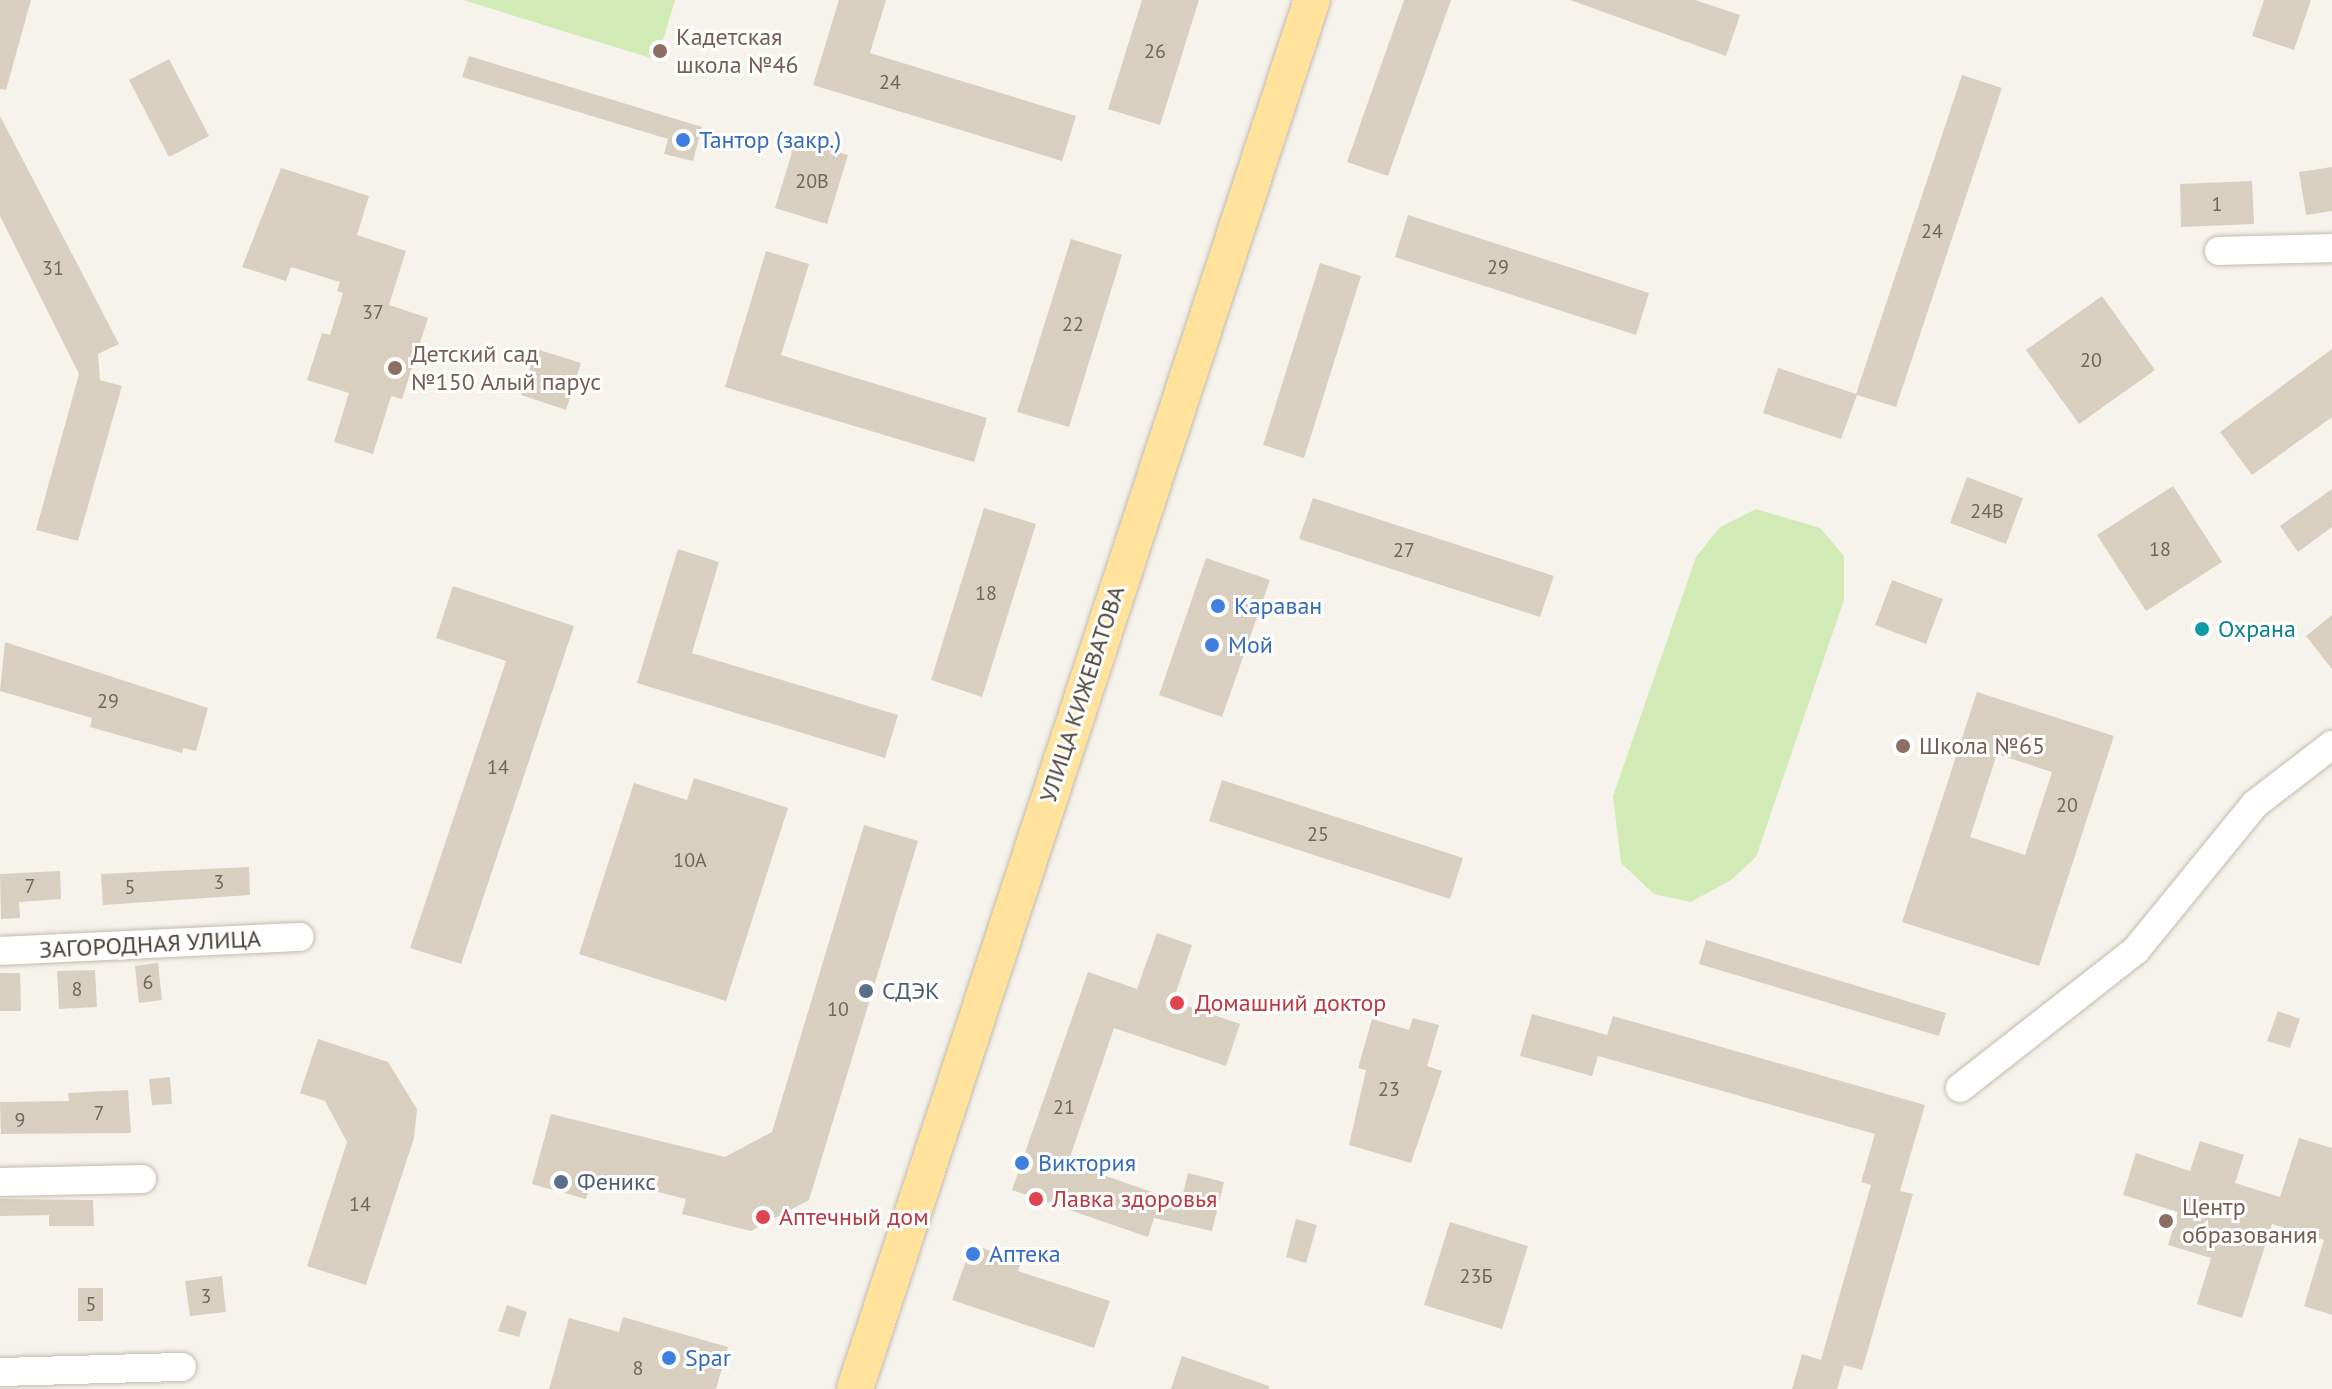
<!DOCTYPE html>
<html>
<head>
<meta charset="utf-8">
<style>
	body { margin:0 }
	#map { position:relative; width:2332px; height:1389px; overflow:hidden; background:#f6f3ec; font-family:"PT Sans",sans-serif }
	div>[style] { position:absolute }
	.green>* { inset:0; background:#d2eab5 }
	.building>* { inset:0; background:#d8cfc1 }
	.roads { filter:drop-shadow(0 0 2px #c2bbae) drop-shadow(0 0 2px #c2bbae) }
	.minor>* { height:28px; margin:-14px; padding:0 14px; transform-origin:14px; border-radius:14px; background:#fff }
	.major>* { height:36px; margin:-18px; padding:0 18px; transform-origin:18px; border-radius:18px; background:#ffe39c }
	.dots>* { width:22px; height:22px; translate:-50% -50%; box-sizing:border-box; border:4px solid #fff; border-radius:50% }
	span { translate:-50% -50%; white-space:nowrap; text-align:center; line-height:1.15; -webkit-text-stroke:6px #fff; paint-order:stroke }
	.number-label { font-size:20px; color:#6e675b }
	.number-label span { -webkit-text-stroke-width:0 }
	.education-label { font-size:24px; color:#785e54 }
	.left { translate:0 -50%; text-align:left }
	.shop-label { font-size:24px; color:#366cbe }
	.culture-label { font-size:24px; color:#0d838f }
	.street-label { font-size:24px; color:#4b4439 }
	.service-label { font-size:24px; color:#4e5e75 }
	.health-label { font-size:24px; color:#be3a42 }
</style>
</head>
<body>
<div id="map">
	<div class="green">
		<i style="clip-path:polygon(463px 0,675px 0,657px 60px)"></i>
		<i style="clip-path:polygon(1756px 509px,1820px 528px,1844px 556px,1844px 600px,1756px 857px,1731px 880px,1691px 902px,1654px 894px,1621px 863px,1613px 796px,1696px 557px,1720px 527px)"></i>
	</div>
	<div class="building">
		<i style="clip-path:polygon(0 0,31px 0,6px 90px,0 89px)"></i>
		<i style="clip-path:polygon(839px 0,886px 0,870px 53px,1076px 116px,1062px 161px,813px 85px)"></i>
		<i style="clip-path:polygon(1142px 0,1199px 0,1160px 125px,1108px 109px)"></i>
		<i style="clip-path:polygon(1404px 0,1451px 0,1388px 176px,1347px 162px)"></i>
		<i style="clip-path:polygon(1570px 0,1695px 0,1740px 15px,1726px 56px)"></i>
		<i style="clip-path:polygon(2264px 0,2311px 0,2294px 50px,2252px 36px)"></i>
		<i style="clip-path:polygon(469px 56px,702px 127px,693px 161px,664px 154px,668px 139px,462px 77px)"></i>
		<i style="clip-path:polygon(169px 59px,209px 136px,169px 157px,129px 80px)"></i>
		<i style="clip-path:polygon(1962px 75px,2002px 88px,1896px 407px,1857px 395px,1841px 439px,1763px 413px,1778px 368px,1856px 394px)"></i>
		<i style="clip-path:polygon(0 116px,119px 344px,98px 354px,100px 380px,122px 386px,78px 541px,36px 530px,79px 374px,0 216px)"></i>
		<i style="clip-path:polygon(796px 139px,848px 155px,827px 224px,775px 208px)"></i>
		<i style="clip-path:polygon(2332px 167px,2332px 211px,2306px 215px,2299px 172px)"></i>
		<i style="clip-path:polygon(281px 168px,369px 196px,357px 235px,406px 251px,389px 305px,428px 318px,402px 399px,391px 396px,373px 454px,334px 442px,349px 393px,307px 380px,322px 333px,330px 335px,343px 293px,337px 291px,340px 282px,291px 267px,286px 281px,242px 267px)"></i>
		<i style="clip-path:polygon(2252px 181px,2254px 224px,2181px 227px,2180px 184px)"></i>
		<i style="clip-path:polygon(1408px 215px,1649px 293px,1636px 335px,1395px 257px)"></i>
		<i style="clip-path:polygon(1071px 239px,1122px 255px,1069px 427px,1017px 412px)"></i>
		<i style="clip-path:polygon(766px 251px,809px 264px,781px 355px,987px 418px,974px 462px,725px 387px)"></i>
		<i style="clip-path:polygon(1320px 263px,1361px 276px,1304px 458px,1263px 445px)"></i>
		<i style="clip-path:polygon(2102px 296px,2155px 370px,2079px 424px,2026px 350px)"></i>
		<i style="clip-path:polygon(536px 349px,581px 363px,566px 410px,521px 395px)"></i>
		<i style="clip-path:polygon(2332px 349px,2332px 417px,2252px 475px,2220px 432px)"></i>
		<i style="clip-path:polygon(1967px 477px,2023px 498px,2006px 544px,1950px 523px)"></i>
		<i style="clip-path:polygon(2173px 486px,2222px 562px,2146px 611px,2097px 535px)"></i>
		<i style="clip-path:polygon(2332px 489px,2332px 527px,2298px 552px,2280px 526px)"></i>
		<i style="clip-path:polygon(1313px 498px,1554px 576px,1540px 617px,1299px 539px)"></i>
		<i style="clip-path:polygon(984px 508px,1036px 524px,982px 697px,931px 680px)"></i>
		<i style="clip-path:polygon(678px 549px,719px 562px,692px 653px,898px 715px,885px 758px,637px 683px)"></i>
		<i style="clip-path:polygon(1206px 558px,1270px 580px,1222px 717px,1159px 695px)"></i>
		<i style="clip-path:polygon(1892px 580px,1943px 599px,1926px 644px,1875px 625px)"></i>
		<i style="clip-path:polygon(453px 586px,574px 626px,461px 964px,410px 948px,506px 661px,436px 638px)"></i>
		<i style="clip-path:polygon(2332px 615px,2332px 669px,2306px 636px)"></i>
		<i style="clip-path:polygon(5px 642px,208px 708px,196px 751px,183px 748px,182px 753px,90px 727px,92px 718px,0 691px)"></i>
		<i style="clip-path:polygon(evenodd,1977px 692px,2114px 736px,2039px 966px,1902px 922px,1977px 692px,1997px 754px,2052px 772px,2025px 855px,1970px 837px,1997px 754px)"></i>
		<i style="clip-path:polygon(694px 778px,788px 808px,726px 1001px,579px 954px,634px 783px,687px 800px)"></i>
		<i style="clip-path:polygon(1222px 780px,1463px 858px,1450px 899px,1209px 821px)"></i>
		<i style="clip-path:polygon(864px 825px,918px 841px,809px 1200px,751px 1231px,682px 1214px,686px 1199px,593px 1176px,586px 1199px,532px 1184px,551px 1114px,725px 1157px,772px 1132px)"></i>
		<i style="clip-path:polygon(249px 867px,250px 895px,103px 905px,101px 874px)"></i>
		<i style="clip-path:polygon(60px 871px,61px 899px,19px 902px,20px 918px,1px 919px,0 874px)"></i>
		<i style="clip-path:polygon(1157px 933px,1192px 945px,1173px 1001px,1240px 1024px,1226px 1066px,1114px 1028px,1068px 1163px,1181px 1202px,1188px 1173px,1224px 1182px,1212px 1231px,1154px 1218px,1148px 1237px,1012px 1190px,1088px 972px,1137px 989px)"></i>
		<i style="clip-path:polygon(1706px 940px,1946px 1013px,1939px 1036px,1699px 964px)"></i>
		<i style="clip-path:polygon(158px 963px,162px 1000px,139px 1003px,135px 966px)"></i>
		<i style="clip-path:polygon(95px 970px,97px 1007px,59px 1009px,57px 971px)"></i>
		<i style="clip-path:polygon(0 973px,20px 973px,21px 1011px,0 1011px)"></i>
		<i style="clip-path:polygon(2278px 1011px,2300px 1019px,2290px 1048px,2267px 1041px)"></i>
		<i style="clip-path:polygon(1532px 1014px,1607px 1035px,1613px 1016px,1925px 1105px,1900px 1191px,1913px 1194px,1862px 1370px,1844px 1365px,1837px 1389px,1792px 1389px,1802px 1354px,1821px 1360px,1871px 1185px,1861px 1182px,1875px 1134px,1598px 1056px,1592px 1076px,1520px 1056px)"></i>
		<i style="clip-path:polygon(1413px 1018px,1439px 1025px,1427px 1066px,1442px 1071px,1411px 1163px,1349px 1145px,1366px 1070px,1358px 1068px,1372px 1019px,1409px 1030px)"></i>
		<i style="clip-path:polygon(318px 1039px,388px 1062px,417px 1109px,414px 1138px,366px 1285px,307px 1266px,347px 1142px,325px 1101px,300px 1093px)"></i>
		<i style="clip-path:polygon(170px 1077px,172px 1104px,152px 1105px,149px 1079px)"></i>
		<i style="clip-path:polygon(128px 1090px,131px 1133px,1px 1134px,0 1102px,69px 1101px,68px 1093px)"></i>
		<i style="clip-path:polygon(2299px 1138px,2332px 1148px,2332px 1315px,2304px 1306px,2324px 1240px,2272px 1224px,2242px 1318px,2197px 1304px,2211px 1258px,2168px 1245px,2178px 1212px,2123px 1195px,2136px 1153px,2190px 1171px,2200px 1141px,2244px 1155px,2235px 1183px,2280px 1197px)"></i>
		<i style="clip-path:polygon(0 1199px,93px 1200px,94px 1226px,49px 1226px,49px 1215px,0 1216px)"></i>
		<i style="clip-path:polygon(1296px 1219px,1317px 1225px,1306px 1263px,1286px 1257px)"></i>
		<i style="clip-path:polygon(1450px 1222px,1528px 1246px,1502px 1329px,1424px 1305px)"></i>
		<i style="clip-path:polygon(972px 1244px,1021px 1262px,1018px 1271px,1110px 1301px,1094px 1348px,952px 1300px)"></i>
		<i style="clip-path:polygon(222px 1276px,226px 1312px,190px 1316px,185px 1281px)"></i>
		<i style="clip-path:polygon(78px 1288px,103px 1288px,103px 1321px,78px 1321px)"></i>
		<i style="clip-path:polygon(507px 1305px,527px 1312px,519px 1337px,498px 1331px)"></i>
		<i style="clip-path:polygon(623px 1317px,728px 1347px,716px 1389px,549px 1389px,569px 1318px,619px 1332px)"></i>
		<i style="clip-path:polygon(1182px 1356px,1269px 1386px,1269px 1389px,1171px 1389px)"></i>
	</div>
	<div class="roads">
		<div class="minor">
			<i style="left:2219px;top:251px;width:113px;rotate:-1.5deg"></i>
			<i style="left:0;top:951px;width:300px;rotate:-2.7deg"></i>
			<i style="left:1960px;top:1088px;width:224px;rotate:-38.1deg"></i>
			<i style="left:2136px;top:950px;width:188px;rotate:-50.8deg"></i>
			<i style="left:2255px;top:804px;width:97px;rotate:-37.5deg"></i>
			<i style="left:0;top:1182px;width:142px;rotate:-1.2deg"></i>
			<i style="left:0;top:1372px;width:182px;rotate:-1.6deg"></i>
		</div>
		<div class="major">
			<i style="left:855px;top:1389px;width:1462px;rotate:-71.79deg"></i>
		</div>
	</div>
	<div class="dots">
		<i style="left:660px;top:51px;background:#8d6e63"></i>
		<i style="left:683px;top:140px;background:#3f7fe0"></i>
		<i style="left:395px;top:368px;background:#8d6e63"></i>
		<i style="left:1218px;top:606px;background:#3f7fe0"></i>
		<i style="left:2202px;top:629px;background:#0f9aa8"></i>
		<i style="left:1212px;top:645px;background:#3f7fe0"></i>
		<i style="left:1903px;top:746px;background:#8d6e63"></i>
		<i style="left:866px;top:991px;background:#5c6f8a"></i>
		<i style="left:1177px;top:1003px;background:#e0444e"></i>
		<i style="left:1022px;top:1163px;background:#3f7fe0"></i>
		<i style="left:561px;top:1182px;background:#5c6f8a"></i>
		<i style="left:1036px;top:1199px;background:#e0444e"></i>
		<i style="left:763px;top:1217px;background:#e0444e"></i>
		<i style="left:2166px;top:1221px;background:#8d6e63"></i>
		<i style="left:973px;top:1254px;background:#3f7fe0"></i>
		<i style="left:669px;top:1358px;background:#3f7fe0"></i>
	</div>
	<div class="number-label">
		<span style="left:1155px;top:51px">26</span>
		<span style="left:890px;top:82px">24</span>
		<span style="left:812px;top:181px">20В</span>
		<span style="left:2217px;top:204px">1</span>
		<span style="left:1932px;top:231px">24</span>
		<span style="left:1498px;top:267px">29</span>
		<span style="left:53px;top:268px">31</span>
		<span style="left:373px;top:312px">37</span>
		<span style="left:1073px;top:324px">22</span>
		<span style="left:2091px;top:360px">20</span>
		<span style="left:1987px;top:511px">24В</span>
		<span style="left:2160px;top:549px">18</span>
		<span style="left:1404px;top:550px">27</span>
		<span style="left:986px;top:593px">18</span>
		<span style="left:108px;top:701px">29</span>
		<span style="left:498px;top:767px">14</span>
		<span style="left:2067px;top:805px">20</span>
		<span style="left:1318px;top:834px">25</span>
		<span style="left:690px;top:860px">10А</span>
		<span style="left:219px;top:882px">3</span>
		<span style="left:30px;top:886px">7</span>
		<span style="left:130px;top:887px">5</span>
		<span style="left:148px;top:982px">6</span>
		<span style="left:77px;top:989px">8</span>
		<span style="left:838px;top:1009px">10</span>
		<span style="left:1389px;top:1089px">23</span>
		<span style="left:1064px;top:1107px">21</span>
		<span style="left:99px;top:1113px">7</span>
		<span style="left:20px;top:1120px">9</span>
		<span style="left:360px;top:1204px">14</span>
		<span style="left:1476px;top:1276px">23Б</span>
		<span style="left:206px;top:1296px">3</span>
		<span style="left:91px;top:1304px">5</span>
		<span style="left:638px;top:1368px">8</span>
	</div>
	<div class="education-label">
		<span class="left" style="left:676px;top:51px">Кадетская<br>школа №46</span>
		<span class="left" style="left:411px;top:368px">Детский сад<br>№150 Алый парус</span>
		<span class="left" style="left:1919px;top:746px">Школа №65</span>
		<span class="left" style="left:2182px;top:1221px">Центр<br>образования</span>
	</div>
	<div class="shop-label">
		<span class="left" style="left:699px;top:140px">Тантор (закр.)</span>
		<span class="left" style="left:1234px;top:606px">Караван</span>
		<span class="left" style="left:1228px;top:645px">Мой</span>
		<span class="left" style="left:1038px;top:1163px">Виктория</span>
		<span class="left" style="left:989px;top:1254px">Аптека</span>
		<span class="left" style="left:685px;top:1358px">Spar</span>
	</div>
	<div class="culture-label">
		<span class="left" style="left:2218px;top:629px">Охрана</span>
	</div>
	<div class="street-label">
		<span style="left:1082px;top:694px;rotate:-72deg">УЛИЦА КИЖЕВАТОВА</span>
		<span style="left:150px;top:944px;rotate:-3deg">ЗАГОРОДНАЯ УЛИЦА</span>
	</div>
	<div class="service-label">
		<span class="left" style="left:882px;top:991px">СДЭК</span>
		<span class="left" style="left:577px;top:1182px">Феникс</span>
	</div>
	<div class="health-label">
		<span class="left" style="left:1195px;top:1003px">Домашний доктор</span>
		<span class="left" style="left:1052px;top:1199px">Лавка здоровья</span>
		<span class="left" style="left:779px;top:1217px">Аптечный дом</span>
	</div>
</div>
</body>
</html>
